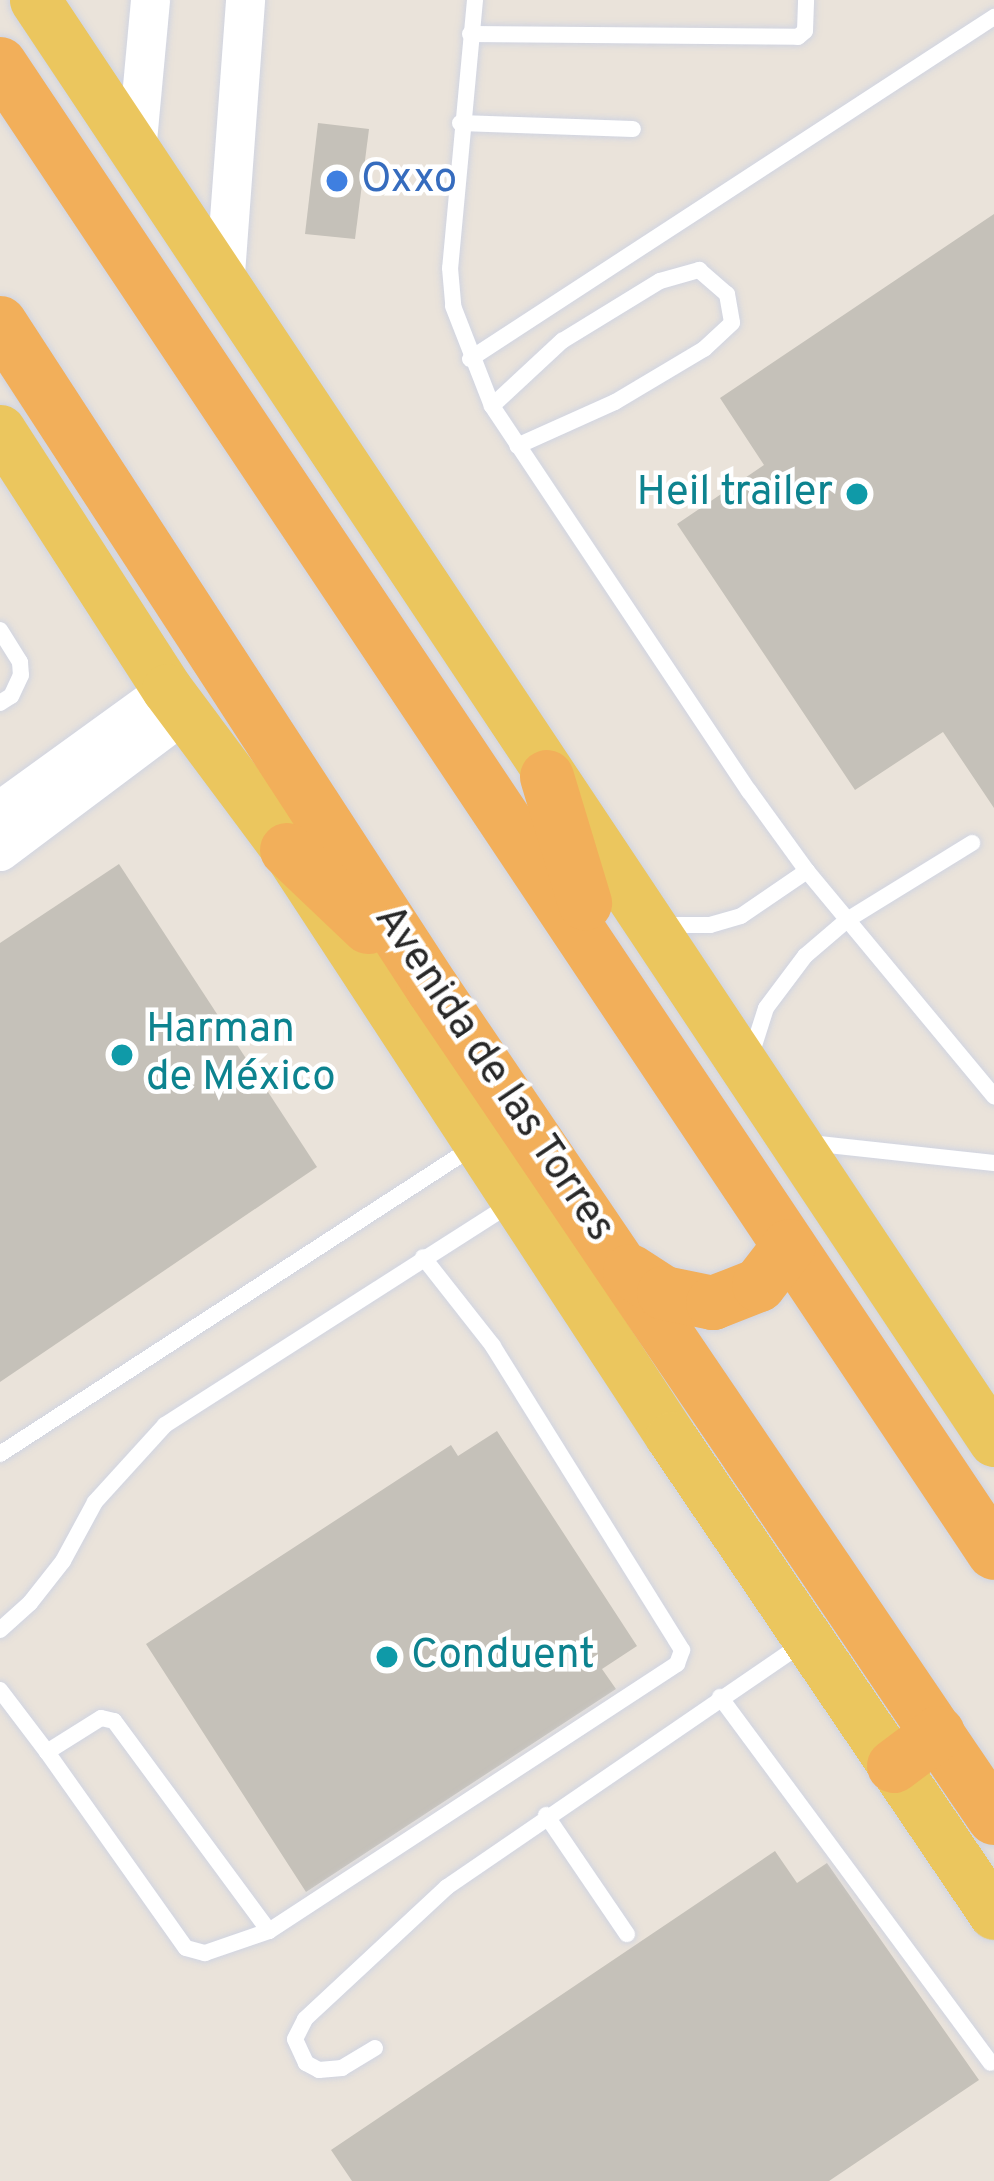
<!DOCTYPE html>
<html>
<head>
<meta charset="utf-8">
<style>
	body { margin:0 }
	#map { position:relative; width:994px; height:2181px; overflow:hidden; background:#eae3da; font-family:Overpass,sans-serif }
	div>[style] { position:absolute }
	.building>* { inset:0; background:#c5c1b9 }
	.roads { filter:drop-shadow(0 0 3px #d0d4e1) drop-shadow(0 0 3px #d0d4e1) }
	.service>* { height:16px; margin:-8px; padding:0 8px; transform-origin:8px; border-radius:8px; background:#fff }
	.tertiary>* { height:39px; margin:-19.5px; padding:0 19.5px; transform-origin:19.5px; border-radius:19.5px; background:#fff }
	.primary>* { height:51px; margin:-25.5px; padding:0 25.5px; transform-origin:25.5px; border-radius:25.5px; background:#ebc65e }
	.trunk>* { height:54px; margin:-27px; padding:0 27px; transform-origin:27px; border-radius:27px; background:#f2af5a }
	.dots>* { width:33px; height:33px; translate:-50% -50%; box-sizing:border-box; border:6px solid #fff; border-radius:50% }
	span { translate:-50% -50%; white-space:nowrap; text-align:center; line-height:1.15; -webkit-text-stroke:9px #fff; paint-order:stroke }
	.shop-label { font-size:42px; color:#366cbe }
	.left { translate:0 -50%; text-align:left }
	.culture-label { font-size:42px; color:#0d838f }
	.right { translate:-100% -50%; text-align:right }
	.street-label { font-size:42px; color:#282828 }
</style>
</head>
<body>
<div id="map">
	<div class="building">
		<i style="clip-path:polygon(318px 123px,369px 129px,355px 239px,305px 234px)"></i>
		<i style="clip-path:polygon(994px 214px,994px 808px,943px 732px,855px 790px,677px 524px,764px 465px,720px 398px)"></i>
		<i style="clip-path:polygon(119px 864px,317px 1167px,0 1382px,0 943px)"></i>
		<i style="clip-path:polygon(497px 1431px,637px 1646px,602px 1669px,616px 1689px,306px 1892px,146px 1644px,451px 1445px,458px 1456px)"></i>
		<i style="clip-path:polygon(775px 1851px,797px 1883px,827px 1863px,979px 2080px,829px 2181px,352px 2181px,331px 2150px)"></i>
	</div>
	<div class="roads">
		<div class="service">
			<i style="left:475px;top:0;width:269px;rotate:95.3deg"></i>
			<i style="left:450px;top:268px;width:38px;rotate:85deg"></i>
			<i style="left:453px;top:306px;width:107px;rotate:68.7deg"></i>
			<i style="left:492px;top:406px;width:463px;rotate:56.3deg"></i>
			<i style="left:749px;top:791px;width:99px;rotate:54.1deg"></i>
			<i style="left:807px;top:871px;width:293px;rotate:50.3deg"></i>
			<i style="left:470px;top:34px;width:328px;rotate:0.5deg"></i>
			<i style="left:798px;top:37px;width:9px;rotate:-41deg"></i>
			<i style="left:805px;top:31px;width:31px;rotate:-88deg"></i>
			<i style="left:460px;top:123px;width:173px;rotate:2deg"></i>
			<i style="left:470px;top:359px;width:626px;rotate:-33.13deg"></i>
			<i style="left:492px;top:406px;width:96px;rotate:-42.9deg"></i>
			<i style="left:562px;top:341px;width:115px;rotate:-31.5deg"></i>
			<i style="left:660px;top:281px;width:41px;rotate:-15.8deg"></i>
			<i style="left:699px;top:270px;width:37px;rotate:41deg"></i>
			<i style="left:727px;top:294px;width:29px;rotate:80deg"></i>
			<i style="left:732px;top:323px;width:38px;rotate:137deg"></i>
			<i style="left:704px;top:349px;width:104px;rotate:149.2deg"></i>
			<i style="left:615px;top:402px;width:107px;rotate:155.8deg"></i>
			<i style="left:0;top:630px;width:38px;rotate:58deg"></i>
			<i style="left:20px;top:662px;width:13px;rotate:86deg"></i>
			<i style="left:21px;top:675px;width:23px;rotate:115deg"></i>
			<i style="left:11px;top:696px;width:13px;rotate:148deg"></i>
			<i style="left:664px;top:925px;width:46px"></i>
			<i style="left:710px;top:925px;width:32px;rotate:-16deg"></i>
			<i style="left:741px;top:916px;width:80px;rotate:-34.3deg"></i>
			<i style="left:751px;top:1055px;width:49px;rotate:-72.3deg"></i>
			<i style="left:766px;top:1008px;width:65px;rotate:-53.1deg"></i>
			<i style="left:805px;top:956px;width:55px;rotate:-40.6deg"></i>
			<i style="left:847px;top:920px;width:147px;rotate:-31.6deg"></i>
			<i style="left:810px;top:1143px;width:185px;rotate:6.2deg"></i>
			<i style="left:0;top:1454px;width:568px;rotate:-32.99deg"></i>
			<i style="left:0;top:1630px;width:40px;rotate:-42deg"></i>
			<i style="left:30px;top:1603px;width:53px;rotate:-51.8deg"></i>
			<i style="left:63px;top:1561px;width:67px;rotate:-61.5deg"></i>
			<i style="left:95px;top:1502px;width:104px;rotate:-47.7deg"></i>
			<i style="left:165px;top:1425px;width:410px;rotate:-32.6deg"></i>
			<i style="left:0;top:1690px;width:78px;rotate:52.8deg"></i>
			<i style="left:720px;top:1697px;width:455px;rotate:53.5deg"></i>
			<i style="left:546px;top:1815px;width:144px;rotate:55.8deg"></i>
			<i style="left:269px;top:1931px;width:261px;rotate:-126.4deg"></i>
			<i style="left:114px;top:1721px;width:13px;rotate:-167deg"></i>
			<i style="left:101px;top:1718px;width:64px;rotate:147.8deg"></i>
			<i style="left:47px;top:1752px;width:240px;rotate:54.7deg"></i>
			<i style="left:186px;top:1948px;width:20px;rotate:15deg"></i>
			<i style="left:205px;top:1953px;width:68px;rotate:-19deg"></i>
			<i style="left:269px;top:1931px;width:488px;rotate:-33.2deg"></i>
			<i style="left:677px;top:1664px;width:15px;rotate:-70deg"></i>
			<i style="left:682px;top:1650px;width:358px;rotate:-121.9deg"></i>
			<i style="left:493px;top:1346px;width:113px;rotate:-128.2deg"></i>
			<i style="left:375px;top:2048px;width:39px;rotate:149deg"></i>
			<i style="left:342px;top:2068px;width:23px;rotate:175deg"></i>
			<i style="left:319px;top:2070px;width:15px;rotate:-152deg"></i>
			<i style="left:306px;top:2063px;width:26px;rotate:-115deg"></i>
			<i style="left:295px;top:2039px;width:22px;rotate:-63deg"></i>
			<i style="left:305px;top:2019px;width:194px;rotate:-42.9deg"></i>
			<i style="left:447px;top:1887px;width:435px;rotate:-34.4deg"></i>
		</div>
		<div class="tertiary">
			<i style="left:136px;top:151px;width:152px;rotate:-84.7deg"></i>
			<i style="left:224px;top:287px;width:288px;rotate:-85.8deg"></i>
			<i style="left:0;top:810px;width:206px;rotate:-35.9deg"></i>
			<i style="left:0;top:851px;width:230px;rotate:-36.9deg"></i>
		</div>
		<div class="primary">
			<i style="left:35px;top:0;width:1731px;rotate:56.36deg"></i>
			<i style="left:0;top:430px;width:308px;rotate:57.2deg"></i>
			<i style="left:167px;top:689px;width:201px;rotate:53.3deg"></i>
			<i style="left:287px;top:850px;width:701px;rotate:56.81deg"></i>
			<i style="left:671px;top:1437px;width:576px;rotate:55.9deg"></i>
		</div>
		<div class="trunk">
			<i style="left:0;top:64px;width:1790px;rotate:56.27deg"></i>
			<i style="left:0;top:323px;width:794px;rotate:56.97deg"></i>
			<i style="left:433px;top:989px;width:1001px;rotate:55.91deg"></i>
			<i style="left:547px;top:777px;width:132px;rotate:73.2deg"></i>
			<i style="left:287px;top:850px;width:112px;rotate:43.5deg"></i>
			<i style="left:630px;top:1271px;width:40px;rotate:32.9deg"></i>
			<i style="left:664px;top:1293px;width:50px;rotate:11.5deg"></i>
			<i style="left:713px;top:1303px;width:49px;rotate:-21.4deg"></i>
			<i style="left:759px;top:1285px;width:49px;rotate:-52.4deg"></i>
			<i style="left:894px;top:1766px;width:55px;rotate:-36.9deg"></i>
		</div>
	</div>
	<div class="dots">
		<i style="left:337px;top:181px;background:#3f7fe0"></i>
		<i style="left:857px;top:494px;background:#0f9aa8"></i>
		<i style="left:122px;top:1055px;background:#0f9aa8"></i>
		<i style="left:387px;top:1657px;background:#0f9aa8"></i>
	</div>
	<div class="shop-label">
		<span class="left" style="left:361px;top:181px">Oxxo</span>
	</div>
	<div class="culture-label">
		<span class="right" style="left:833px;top:494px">Heil trailer</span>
		<span class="left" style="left:146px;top:1055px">Harman<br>de México</span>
		<span class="left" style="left:411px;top:1657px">Conduent</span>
	</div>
	<div class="street-label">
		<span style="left:493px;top:1074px;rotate:56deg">Avenida de las Torres</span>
	</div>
</div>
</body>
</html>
